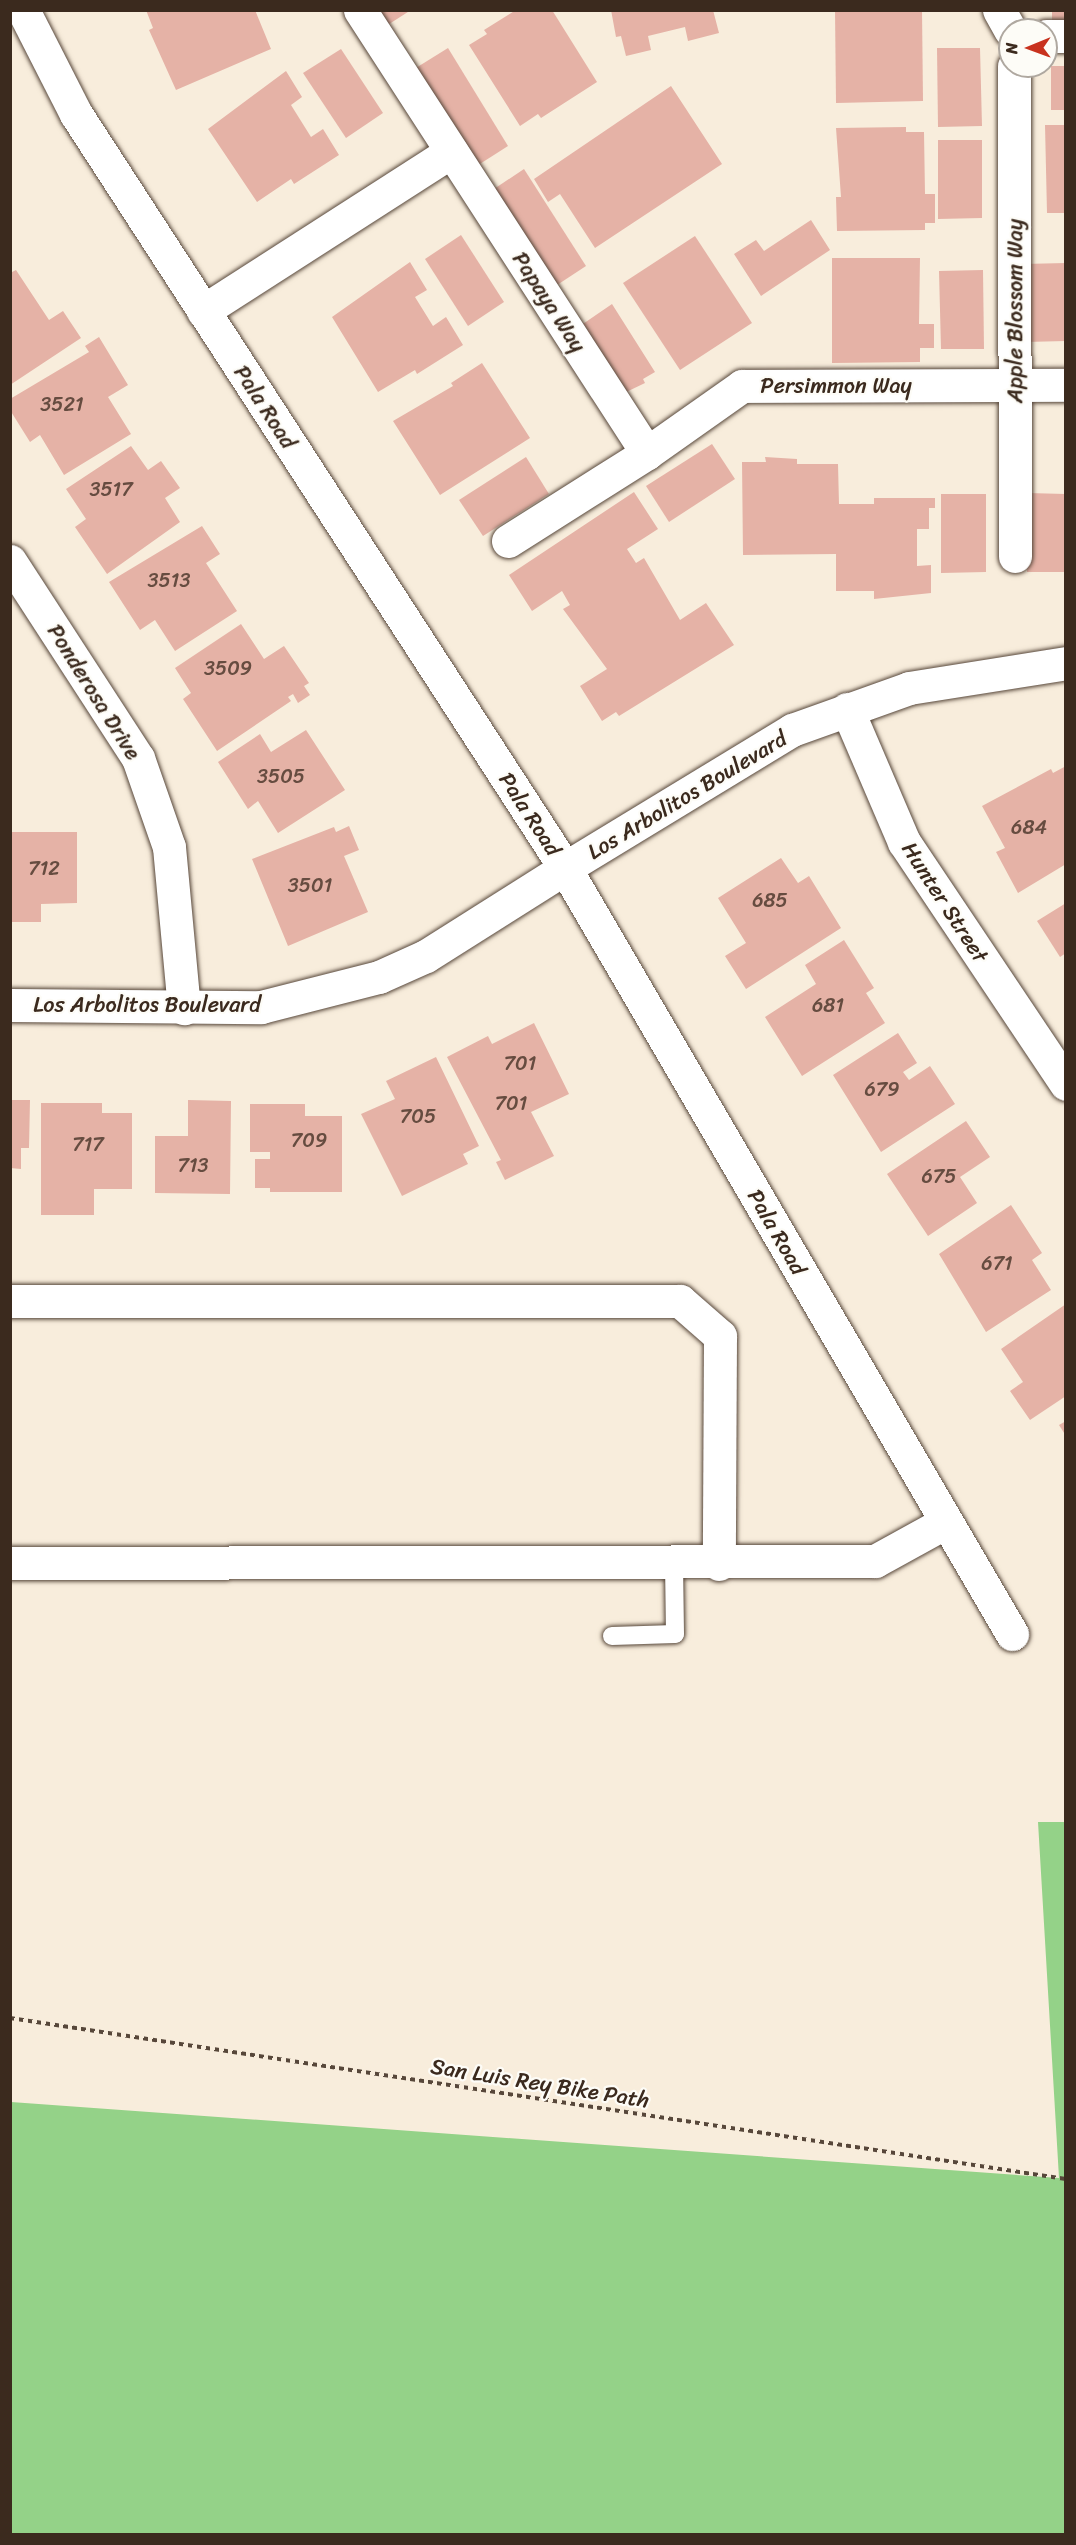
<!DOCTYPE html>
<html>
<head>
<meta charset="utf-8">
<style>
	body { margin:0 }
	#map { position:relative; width:1076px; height:2545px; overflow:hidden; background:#f8eddc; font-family:Sriracha,sans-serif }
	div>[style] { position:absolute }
	.green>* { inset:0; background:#94d288 }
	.building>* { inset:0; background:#e5b2a6 }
	.path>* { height:4px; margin-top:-2px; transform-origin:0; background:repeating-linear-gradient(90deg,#57473a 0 4.5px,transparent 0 9px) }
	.roads { filter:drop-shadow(0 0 2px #57473a) drop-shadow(0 0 2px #57473a) }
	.service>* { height:18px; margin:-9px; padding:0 9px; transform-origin:9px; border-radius:9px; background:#fff }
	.minor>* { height:33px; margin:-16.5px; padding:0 16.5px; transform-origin:16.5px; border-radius:16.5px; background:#fff }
	.tertiary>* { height:33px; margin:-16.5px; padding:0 16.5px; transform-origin:16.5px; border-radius:16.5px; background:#fff }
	span { translate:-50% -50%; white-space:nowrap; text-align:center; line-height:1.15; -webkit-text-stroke:4.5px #fdfcf7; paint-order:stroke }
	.number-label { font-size:20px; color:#664c40 }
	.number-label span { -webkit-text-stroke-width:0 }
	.street-label { font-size:22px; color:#3b2a1e }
	.frame { position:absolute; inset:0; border:12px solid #3b2a1e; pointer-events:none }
	.north { position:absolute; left:998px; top:18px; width:60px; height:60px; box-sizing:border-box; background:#fdfcf7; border:2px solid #afa8a0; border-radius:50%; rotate:269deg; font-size:16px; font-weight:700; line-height:24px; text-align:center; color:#3b2a1e }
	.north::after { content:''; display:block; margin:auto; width:21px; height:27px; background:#c8321e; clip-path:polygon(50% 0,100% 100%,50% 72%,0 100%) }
</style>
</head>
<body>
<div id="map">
	<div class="green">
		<i style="clip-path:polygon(1038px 1822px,1066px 1822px,1065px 2534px,11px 2534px,11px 2102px,1059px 2178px)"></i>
	</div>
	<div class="building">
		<i style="clip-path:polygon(146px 10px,255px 10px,271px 49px,176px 90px,149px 30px,153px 28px)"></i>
		<i style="clip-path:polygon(371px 10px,411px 10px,383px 28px)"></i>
		<i style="clip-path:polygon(516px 10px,552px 10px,597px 82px,541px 118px,538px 114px,520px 126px,469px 45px,487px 34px,484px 30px)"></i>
		<i style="clip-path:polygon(611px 10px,713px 10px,719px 33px,688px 41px,685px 27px,648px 36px,651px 50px,626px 56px,621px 36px,616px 37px)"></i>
		<i style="clip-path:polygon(835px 10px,922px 10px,923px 101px,836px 103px)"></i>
		<i style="clip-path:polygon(1052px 10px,1066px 10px,1066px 21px,1052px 21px)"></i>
		<i style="clip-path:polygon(448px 48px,508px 146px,472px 169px,411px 71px)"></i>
		<i style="clip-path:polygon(937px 48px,980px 48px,982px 126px,938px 127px)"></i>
		<i style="clip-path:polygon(341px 49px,383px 113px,346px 138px,303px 73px)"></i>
		<i style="clip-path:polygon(1051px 66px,1066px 66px,1066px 110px,1051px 110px)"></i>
		<i style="clip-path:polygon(286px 71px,302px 97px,291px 105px,311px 137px,323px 129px,339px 155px,294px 184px,291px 179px,257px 202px,208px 129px)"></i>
		<i style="clip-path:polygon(671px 86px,722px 164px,595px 248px,560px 194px,548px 202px,534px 179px)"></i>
		<i style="clip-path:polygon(1045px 125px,1066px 125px,1066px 213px,1047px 213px)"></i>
		<i style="clip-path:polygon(906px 127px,906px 132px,924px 132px,925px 194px,935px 194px,935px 223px,925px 223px,925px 230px,837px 231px,836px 197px,841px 197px,836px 128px)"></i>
		<i style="clip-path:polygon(938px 140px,982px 140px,982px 218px,938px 219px)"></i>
		<i style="clip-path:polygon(524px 169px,586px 266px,551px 289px,488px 193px)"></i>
		<i style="clip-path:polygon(811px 220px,830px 250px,761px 296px,734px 254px,756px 240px,764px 251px)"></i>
		<i style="clip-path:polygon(461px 235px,504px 302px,468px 326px,425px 259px)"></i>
		<i style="clip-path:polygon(695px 236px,752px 323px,680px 370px,623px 283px)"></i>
		<i style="clip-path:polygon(832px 258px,920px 258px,919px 324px,934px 324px,934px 348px,920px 348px,920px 362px,832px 363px)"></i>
		<i style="clip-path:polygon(410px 262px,427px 290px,415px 297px,433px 326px,446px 317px,463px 345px,417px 374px,415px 370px,378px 392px,332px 317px)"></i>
		<i style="clip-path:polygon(1066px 263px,1066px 341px,1025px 342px,1023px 264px)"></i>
		<i style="clip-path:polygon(16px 270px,49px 320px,63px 311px,81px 338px,10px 385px,10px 273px)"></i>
		<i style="clip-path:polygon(983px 270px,984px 349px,941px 349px,939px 271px)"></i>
		<i style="clip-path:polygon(612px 304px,655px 372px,643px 379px,645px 383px,620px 395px,577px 328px)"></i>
		<i style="clip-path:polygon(99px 337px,128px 385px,108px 397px,131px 434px,64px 475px,40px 435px,30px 442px,10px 410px,10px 399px,89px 352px,85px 346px)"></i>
		<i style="clip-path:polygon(482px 363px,530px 438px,440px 495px,393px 421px,453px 386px,451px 383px)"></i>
		<i style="clip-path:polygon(712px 444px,735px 479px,669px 522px,646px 486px)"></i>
		<i style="clip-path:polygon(131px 446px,148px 470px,161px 461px,180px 488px,165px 498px,180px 522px,107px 574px,75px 527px,86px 519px,66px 489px)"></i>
		<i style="clip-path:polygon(526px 457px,549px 494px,483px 536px,459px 500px)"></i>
		<i style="clip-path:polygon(765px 457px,797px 459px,797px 464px,838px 464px,839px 504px,874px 504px,874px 498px,935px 498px,935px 508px,929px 508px,929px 529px,917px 529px,917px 566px,931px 565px,931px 593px,874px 599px,874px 591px,836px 591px,836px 554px,743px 555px,742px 462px,766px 462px)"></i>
		<i style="clip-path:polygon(634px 492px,658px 529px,627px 549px,636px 563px,644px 558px,680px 620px,706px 603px,734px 645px,619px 716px,616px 712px,602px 721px,580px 686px,607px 669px,563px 609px,570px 605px,562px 591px,532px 611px,509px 575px)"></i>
		<i style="clip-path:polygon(1027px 493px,1066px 494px,1066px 572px,1027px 572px)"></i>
		<i style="clip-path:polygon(941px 494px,986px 494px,986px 572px,941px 573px)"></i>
		<i style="clip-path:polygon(202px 526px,220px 554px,206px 563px,237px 611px,175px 651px,155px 620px,140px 630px,109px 582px)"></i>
		<i style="clip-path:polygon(241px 624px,264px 659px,284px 646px,309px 683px,304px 686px,310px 695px,298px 703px,293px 694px,288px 697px,291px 701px,217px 751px,183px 699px,191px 693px,175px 668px)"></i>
		<i style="clip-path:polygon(306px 730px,345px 790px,278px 833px,258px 801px,248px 809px,218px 762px,260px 734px,271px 752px)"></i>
		<i style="clip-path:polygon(1066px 766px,1066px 864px,1018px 893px,996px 852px,1005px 848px,982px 806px,1051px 769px,1053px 773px)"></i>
		<i style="clip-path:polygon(349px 826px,359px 850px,344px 856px,368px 912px,288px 946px,252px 859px,334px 827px,336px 832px)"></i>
		<i style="clip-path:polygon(10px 832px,77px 832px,77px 903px,41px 904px,41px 922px,10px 922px)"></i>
		<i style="clip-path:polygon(781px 858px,798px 883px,809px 876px,841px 928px,746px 989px,725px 956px,746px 943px,718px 898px)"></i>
		<i style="clip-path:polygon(1066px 903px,1066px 953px,1060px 957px,1037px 921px)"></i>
		<i style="clip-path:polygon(844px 940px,874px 988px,866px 993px,885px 1023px,802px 1076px,765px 1017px,816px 984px,805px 965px)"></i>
		<i style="clip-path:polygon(534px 1023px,569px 1094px,531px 1112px,554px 1156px,505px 1180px,496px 1162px,501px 1160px,447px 1057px,488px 1036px,492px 1044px)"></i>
		<i style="clip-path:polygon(898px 1033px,917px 1063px,903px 1072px,909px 1080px,930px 1066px,955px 1104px,881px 1152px,833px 1075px)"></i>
		<i style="clip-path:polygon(436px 1057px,479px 1146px,463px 1154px,468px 1164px,402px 1196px,361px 1114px,395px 1099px,386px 1081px)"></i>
		<i style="clip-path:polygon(10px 1100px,30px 1100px,29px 1148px,21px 1148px,21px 1169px,10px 1168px)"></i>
		<i style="clip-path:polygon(188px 1100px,231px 1101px,230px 1194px,155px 1193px,155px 1136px,188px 1136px)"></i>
		<i style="clip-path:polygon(41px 1103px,102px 1103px,102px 1113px,132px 1113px,132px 1189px,94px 1189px,94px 1215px,41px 1215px)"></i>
		<i style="clip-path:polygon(250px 1104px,305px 1104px,305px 1116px,342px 1116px,342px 1192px,270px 1192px,270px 1188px,255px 1188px,255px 1159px,270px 1159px,270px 1152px,250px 1152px)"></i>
		<i style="clip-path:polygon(966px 1121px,990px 1157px,960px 1177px,977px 1203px,928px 1236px,887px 1174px)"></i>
		<i style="clip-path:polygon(1011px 1205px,1042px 1253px,1032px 1260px,1051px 1290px,986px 1332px,939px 1254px)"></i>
		<i style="clip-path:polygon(1066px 1304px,1066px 1396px,1030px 1420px,1010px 1391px,1023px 1382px,1001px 1349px)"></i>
		<i style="clip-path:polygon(1066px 1421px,1066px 1436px,1059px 1425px)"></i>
	</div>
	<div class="path">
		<i style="left:10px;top:2018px;width:1068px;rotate:8.67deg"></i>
	</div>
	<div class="roads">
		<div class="service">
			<i style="left:612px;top:1636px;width:63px;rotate:-1.8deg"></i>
			<i style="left:675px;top:1634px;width:70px;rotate:-90.8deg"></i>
		</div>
		<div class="minor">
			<i style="left:360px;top:10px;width:528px;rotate:57.06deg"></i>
			<i style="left:999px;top:10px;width:23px;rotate:61deg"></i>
			<i style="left:1046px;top:36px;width:20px"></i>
			<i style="left:1014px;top:66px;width:490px;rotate:89.9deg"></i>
			<i style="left:203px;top:311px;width:295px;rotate:-32.7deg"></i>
			<i style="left:508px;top:541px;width:165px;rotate:-32.3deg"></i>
			<i style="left:647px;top:453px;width:116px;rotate:-35.2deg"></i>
			<i style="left:742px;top:386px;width:324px;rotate:-0.2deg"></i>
			<i style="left:10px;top:561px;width:235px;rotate:57deg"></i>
			<i style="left:138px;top:758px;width:94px;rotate:70.8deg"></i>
			<i style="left:169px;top:847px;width:162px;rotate:84.7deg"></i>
			<i style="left:847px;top:709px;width:145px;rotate:66.8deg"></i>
			<i style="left:904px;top:842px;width:291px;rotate:56.2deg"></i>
			<i style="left:10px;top:1005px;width:251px;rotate:0.5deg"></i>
			<i style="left:261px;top:1007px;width:122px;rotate:-14.3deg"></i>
			<i style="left:379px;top:977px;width:51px;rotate:-24.1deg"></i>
			<i style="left:426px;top:956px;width:165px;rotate:-32.3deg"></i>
			<i style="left:565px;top:868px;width:887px;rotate:59.73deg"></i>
			<i style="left:10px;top:1301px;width:670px"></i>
			<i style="left:680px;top:1301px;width:53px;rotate:41.2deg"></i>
			<i style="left:720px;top:1336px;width:228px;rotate:90.3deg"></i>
			<i style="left:10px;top:1563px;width:865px;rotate:-0.13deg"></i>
			<i style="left:875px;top:1561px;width:81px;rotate:-28.8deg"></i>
		</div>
		<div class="tertiary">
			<i style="left:23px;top:10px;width:117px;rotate:63deg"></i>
			<i style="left:76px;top:114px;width:899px;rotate:57.03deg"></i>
			<i style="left:565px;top:868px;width:266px;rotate:-31.3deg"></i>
			<i style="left:792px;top:730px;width:124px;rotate:-19.7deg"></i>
			<i style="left:909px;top:688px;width:159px;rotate:-9deg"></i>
		</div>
	</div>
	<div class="number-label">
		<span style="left:62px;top:404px">3521</span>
		<span style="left:111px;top:489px">3517</span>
		<span style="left:169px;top:580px">3513</span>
		<span style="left:228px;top:668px">3509</span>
		<span style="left:281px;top:776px">3505</span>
		<span style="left:1029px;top:827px">684</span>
		<span style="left:44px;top:868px">712</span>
		<span style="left:310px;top:885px">3501</span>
		<span style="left:770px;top:900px">685</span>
		<span style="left:828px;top:1005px">681</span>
		<span style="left:520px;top:1063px">701</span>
		<span style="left:882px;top:1089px">679</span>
		<span style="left:511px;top:1103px">701</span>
		<span style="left:418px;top:1116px">705</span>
		<span style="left:309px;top:1140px">709</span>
		<span style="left:88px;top:1144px">717</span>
		<span style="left:193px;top:1165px">713</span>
		<span style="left:939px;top:1176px">675</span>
		<span style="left:997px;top:1263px">671</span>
	</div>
	<div class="street-label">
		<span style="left:549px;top:302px;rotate:57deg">Papaya Way</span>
		<span style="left:1015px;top:311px;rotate:-90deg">Apple Blossom Way</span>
		<span style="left:836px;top:386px">Persimmon Way</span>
		<span style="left:265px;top:407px;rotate:57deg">Pala Road</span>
		<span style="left:94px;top:692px;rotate:58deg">Ponderosa Drive</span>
		<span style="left:687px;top:795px;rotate:-31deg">Los Arbolitos Boulevard</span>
		<span style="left:530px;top:814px;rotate:57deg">Pala Road</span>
		<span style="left:945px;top:902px;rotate:57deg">Hunter Street</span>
		<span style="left:147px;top:1005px">Los Arbolitos Boulevard</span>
		<span style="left:777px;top:1232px;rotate:60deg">Pala Road</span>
		<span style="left:540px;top:2083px;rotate:9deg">San Luis Rey Bike Path</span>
	</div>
	<div class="frame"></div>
	<div class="north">N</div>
</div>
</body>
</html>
